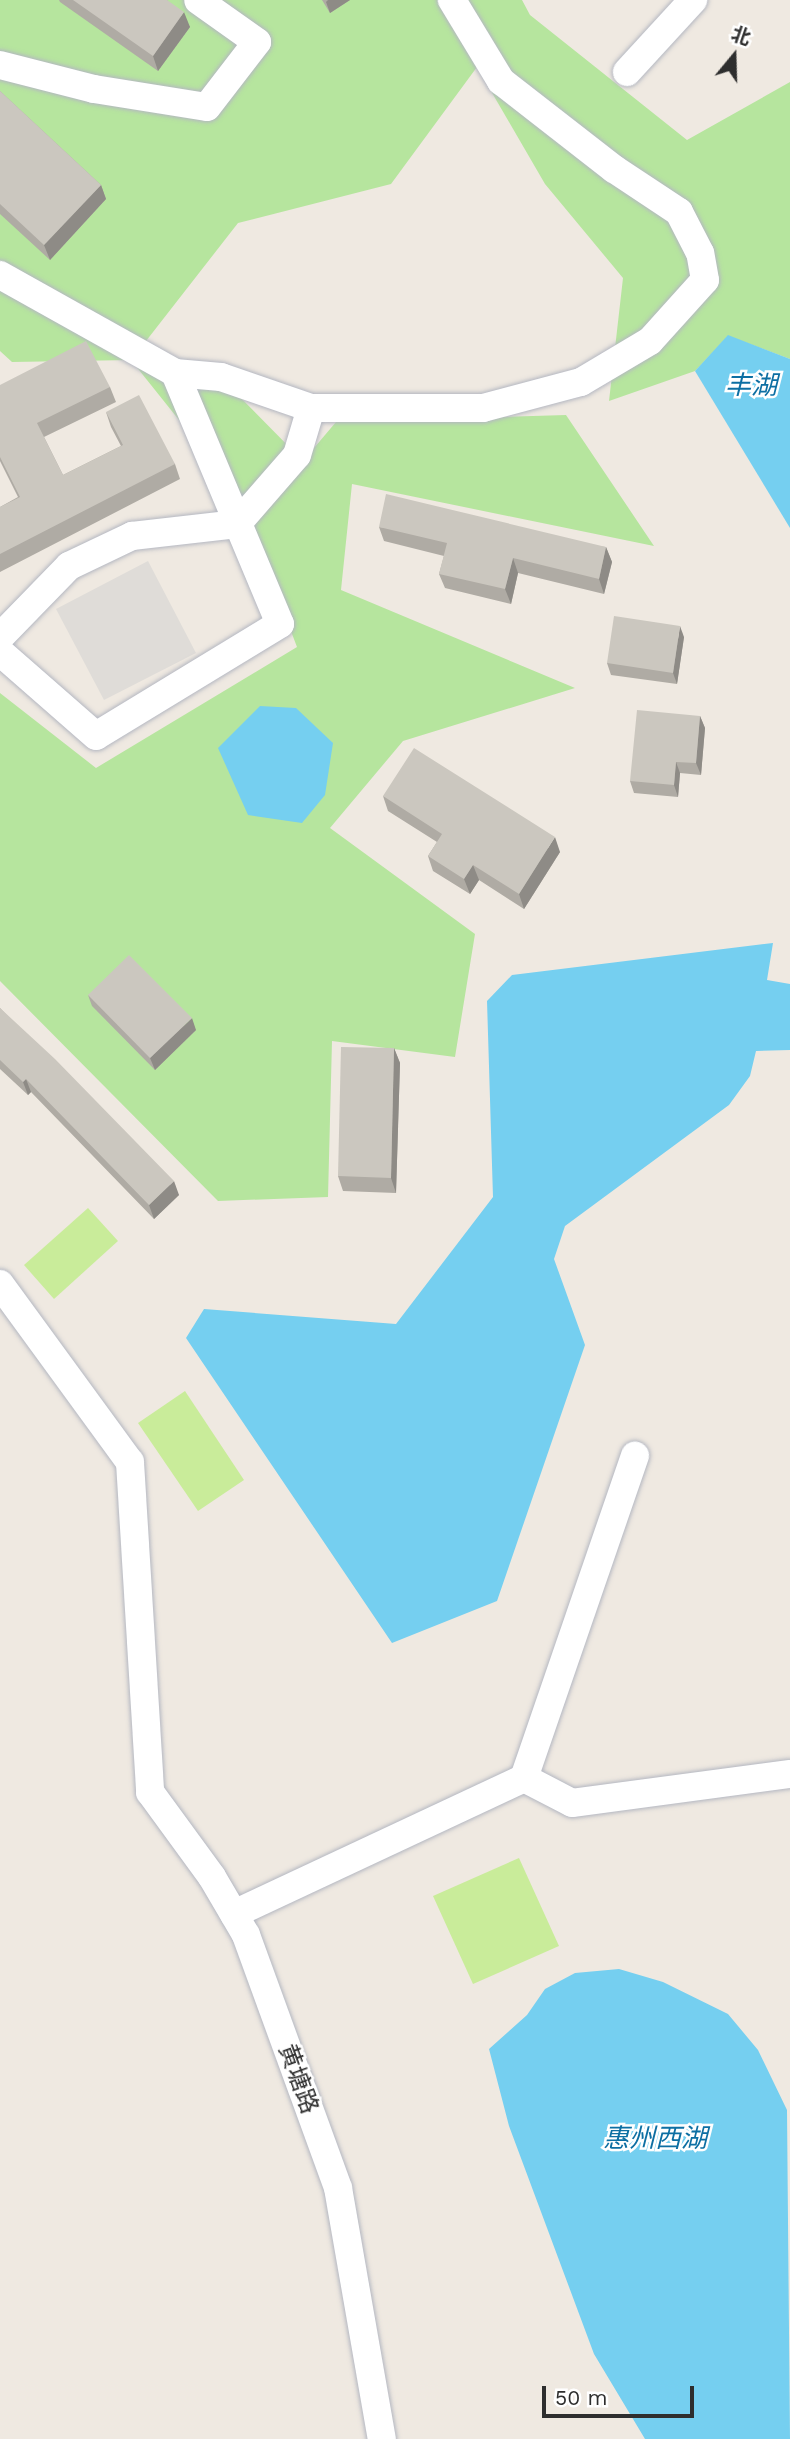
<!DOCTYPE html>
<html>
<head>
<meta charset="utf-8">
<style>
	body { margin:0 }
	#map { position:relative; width:790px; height:2439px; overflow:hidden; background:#efe9e1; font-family:"Work Sans","Noto Sans SC",sans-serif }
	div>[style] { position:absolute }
	.green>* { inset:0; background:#b6e59e }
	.pitch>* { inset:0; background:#c9ec9a }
	.plaza>* { inset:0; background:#dfdcd8 }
	.water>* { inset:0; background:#75cff0 }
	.roads { filter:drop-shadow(0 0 2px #b4b7c1) drop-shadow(0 0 2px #b4b7c1) }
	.minor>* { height:28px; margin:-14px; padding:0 14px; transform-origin:14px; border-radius:14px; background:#fff }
	.wall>* { inset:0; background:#afaba4 }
	.shaded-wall>* { inset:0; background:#8e8b86 }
	.building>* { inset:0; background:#cbc7bf }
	span { translate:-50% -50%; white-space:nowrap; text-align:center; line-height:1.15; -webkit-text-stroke:5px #fff; paint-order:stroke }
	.street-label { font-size:24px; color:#2e2e2e }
	.water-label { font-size:26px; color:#0d6fa3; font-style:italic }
	.north { position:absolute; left:699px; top:21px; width:70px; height:70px; -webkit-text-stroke:5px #fff; paint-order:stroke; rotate:19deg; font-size:19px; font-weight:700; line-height:28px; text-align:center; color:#2e2e2e }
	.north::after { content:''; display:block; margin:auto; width:24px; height:32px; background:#2e2e2e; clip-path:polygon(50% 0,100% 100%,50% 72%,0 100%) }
	.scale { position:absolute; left:542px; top:2386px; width:152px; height:32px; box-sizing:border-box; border:4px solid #2e2e2e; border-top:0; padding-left:9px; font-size:21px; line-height:24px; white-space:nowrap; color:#2e2e2e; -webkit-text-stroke:5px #fff; paint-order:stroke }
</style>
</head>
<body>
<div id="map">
	<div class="green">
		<i style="clip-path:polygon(0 0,522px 0,530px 15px,687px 140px,790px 82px,790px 359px,728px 336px,695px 371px,609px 401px,623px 278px,545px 184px,477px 67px,391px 184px,238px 223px,132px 359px,237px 394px,303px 461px,336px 422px,566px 415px,654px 546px,352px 484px,341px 590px,575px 688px,403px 741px,330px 828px,475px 934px,455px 1057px,332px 1041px,328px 1197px,218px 1201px,0 981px,0 693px,96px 768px,297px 647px,239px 495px,131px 360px,12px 362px,0 351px)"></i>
	</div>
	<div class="pitch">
		<i style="clip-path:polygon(88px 1208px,118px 1241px,54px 1299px,24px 1265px)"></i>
		<i style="clip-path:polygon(185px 1391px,244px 1480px,198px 1511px,138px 1423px)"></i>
		<i style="clip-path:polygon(519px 1858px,559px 1946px,473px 1984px,433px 1896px)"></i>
	</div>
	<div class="plaza">
		<i style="clip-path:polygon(148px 561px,196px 653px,104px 700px,56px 609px)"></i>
	</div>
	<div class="water">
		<i style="clip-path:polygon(728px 335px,790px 359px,790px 528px,695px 371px)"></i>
		<i style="clip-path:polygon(260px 706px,296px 708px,333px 743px,325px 795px,302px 823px,248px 815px,218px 748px)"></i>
		<i style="clip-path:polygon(773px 943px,767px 980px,790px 984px,790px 1050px,756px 1051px,750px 1076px,729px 1105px,565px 1226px,554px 1259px,585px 1345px,497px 1601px,392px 1643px,186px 1338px,204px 1309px,396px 1324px,493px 1197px,487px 1001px,512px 975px)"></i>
		<i style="clip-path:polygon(619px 1969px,663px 1982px,728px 2014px,758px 2050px,787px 2110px,790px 2439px,645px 2439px,594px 2354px,509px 2126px,489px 2049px,527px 2015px,545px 1989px,575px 1973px)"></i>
	</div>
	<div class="roads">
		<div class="minor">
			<i style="left:0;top:65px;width:97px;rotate:14.3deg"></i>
			<i style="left:94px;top:89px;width:114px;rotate:9.1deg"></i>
			<i style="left:207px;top:107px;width:82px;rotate:-52.4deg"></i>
			<i style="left:257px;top:42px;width:72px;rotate:-144.6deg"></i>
			<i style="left:627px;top:72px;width:98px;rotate:-47.5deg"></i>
			<i style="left:0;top:275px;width:201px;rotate:29.2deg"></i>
			<i style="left:175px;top:373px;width:272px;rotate:67.3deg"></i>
			<i style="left:280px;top:624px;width:215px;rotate:148.7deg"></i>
			<i style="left:96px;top:736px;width:128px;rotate:-138.8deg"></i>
			<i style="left:175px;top:373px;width:46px;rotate:5deg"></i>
			<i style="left:221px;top:377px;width:95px;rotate:19deg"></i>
			<i style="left:311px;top:408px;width:172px"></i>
			<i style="left:483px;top:408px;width:101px;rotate:-14.9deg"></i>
			<i style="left:581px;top:382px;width:80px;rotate:-30.7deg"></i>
			<i style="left:650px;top:341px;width:82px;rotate:-48deg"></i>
			<i style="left:705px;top:280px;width:27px;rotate:-100deg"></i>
			<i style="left:700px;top:253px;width:46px;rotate:-117.1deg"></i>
			<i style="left:679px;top:212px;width:78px;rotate:-146.5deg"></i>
			<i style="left:614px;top:169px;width:143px;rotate:-142.1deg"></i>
			<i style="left:501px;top:81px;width:95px;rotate:-121.2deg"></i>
			<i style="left:0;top:637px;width:99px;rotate:-45.8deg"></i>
			<i style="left:69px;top:566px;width:70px;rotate:-25.5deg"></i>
			<i style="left:132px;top:536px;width:106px;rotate:-6.5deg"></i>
			<i style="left:237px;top:524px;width:91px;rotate:-49deg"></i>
			<i style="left:297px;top:455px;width:49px;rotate:-73.4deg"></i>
			<i style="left:0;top:1284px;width:220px;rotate:53.9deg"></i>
			<i style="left:130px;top:1462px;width:331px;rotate:86.5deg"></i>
			<i style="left:150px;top:1792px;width:105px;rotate:53.9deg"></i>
			<i style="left:212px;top:1877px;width:67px;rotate:59.6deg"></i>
			<i style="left:246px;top:1935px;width:269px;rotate:70deg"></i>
			<i style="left:338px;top:2188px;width:255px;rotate:80.1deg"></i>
			<i style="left:524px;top:1778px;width:54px;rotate:27.5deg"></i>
			<i style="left:572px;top:1803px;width:220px;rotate:-7.6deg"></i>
			<i style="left:234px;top:1914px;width:320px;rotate:-25.1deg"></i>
			<i style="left:524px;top:1778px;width:341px;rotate:-71deg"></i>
		</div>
	</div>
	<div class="wall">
		<i style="clip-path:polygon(59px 0,167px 0,190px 27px,158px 71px,60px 2px)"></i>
		<i style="clip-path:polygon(322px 0,350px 0,330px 13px)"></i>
		<i style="clip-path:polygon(0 91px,101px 185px,106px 199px,50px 260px,0 214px)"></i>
		<i style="clip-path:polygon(0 385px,110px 387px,116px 402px,44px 437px,63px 475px,121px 446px,111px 427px,106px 412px,175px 464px,180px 479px,0 572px,0 507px,18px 497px,0 461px)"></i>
		<i style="clip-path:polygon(379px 527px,606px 547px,612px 562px,604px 594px,518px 573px,511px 604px,445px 588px,439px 574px,444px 556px,384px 541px)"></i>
		<i style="clip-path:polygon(684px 637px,677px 684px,611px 675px,607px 663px)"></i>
		<i style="clip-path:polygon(700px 716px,705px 728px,701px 775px,680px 773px,678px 797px,634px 793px,630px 781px)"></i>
		<i style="clip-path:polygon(383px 796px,560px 852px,524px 909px,479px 880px,470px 894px,433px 871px,428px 856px,437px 842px,388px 811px)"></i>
		<i style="clip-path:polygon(88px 995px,196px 1030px,155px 1070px,92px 1006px)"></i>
		<i style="clip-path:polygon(0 1008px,179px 1195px,154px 1219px,31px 1092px,28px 1095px,0 1069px)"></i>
		<i style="clip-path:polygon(394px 1048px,400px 1063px,396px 1193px,343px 1191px,338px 1176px)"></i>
	</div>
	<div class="shaded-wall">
		<i style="clip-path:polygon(328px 0,350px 0,330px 13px,326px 2px)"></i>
		<i style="clip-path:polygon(184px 12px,190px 27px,158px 71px,153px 56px)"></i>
		<i style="clip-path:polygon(101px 185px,106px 199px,50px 260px,44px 245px)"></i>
		<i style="clip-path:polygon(606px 547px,612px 562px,604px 594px,599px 579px)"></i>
		<i style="clip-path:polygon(513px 558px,518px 573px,511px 604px,505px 589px)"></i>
		<i style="clip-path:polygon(680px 626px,684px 637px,677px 684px,673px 673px)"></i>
		<i style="clip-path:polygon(700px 716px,705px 728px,701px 775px,696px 763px)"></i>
		<i style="clip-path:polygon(676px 762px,680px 773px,678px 797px,674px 785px)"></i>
		<i style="clip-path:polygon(555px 837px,560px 852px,524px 909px,519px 894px)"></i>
		<i style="clip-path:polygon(473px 865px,479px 880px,470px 894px,464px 879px)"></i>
		<i style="clip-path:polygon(192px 1018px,196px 1030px,155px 1070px,150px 1058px)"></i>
		<i style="clip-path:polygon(394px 1048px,400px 1063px,396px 1193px,391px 1178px)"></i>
		<i style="clip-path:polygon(26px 1079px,31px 1092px,28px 1095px,23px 1082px)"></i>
		<i style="clip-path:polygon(174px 1181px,179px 1195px,154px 1219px,149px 1205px)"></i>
	</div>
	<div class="building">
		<i style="clip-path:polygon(73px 0,167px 0,184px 12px,153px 56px)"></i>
		<i style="clip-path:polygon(0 91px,101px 185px,44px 245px,0 204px)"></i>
		<i style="clip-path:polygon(86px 341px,110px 387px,37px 423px,63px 475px,123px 445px,106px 412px,139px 395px,175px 464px,0 554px,0 507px,20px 497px,0 457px,0 385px)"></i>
		<i style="clip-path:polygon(386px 494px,606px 547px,599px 579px,513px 558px,505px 589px,439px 574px,447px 543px,379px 527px)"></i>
		<i style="clip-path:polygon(614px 616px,680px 626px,673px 673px,607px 663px)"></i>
		<i style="clip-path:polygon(637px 710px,700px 716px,696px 763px,676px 762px,674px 785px,630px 781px)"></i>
		<i style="clip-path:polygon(414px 748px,555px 837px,519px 894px,473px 865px,464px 879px,428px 856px,442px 834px,383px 796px)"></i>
		<i style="clip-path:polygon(129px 955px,192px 1018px,150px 1058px,88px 995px)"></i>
		<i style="clip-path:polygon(0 1008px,55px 1059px,174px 1181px,149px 1205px,26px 1079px,23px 1082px,0 1060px)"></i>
		<i style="clip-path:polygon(341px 1047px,394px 1048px,391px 1178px,338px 1176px)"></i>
	</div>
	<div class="street-label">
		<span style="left:298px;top:2079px;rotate:70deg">黄塘路</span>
	</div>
	<div class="water-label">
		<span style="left:751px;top:386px">丰湖</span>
		<span style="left:655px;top:2139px">惠州西湖</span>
	</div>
	<div class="north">北</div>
	<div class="scale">50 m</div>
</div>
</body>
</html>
